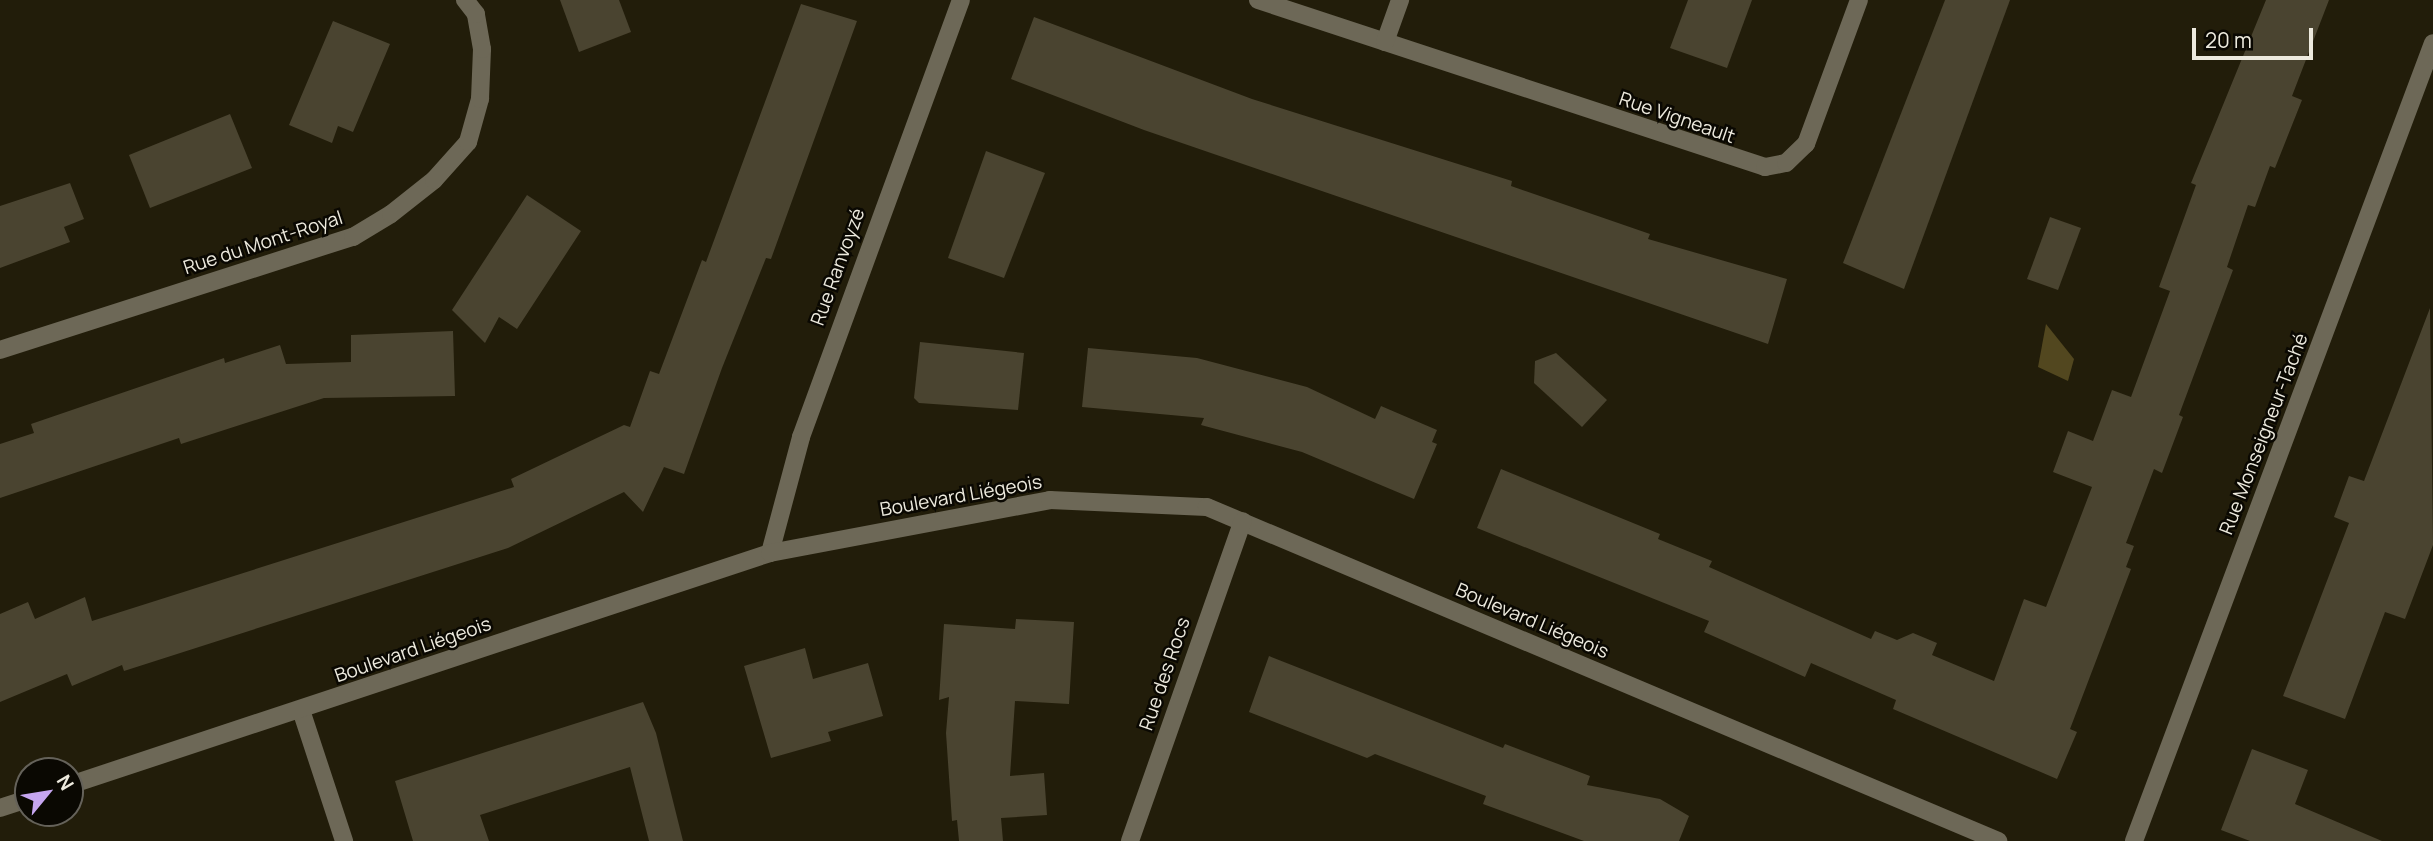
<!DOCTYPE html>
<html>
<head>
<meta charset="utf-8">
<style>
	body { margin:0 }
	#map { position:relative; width:2433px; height:841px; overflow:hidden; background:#221d0a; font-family:Manrope,sans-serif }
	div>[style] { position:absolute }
	.forest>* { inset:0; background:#52471f }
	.building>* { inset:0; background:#4a4430 }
	.minor>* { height:18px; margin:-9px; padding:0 9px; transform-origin:9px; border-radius:9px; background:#6d6857 }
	span { translate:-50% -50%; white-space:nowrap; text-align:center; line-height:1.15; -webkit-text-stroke:5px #0a0802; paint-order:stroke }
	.street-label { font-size:19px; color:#edeade }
	.north { position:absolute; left:14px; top:757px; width:70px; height:70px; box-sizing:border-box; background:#0a0802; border:2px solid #65625a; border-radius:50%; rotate:60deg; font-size:19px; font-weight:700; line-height:28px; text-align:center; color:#edeade }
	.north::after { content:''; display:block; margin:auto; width:24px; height:32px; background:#c6a6f0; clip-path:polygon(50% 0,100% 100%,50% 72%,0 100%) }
	.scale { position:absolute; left:2192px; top:28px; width:121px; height:32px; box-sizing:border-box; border:4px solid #edeade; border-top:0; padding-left:9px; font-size:21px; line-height:24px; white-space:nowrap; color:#edeade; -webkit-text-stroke:5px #0a0802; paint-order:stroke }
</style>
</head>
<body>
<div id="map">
	<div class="forest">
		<i style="clip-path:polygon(2046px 324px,2074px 359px,2068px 381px,2038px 367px)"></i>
	</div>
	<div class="building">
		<i style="clip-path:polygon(560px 0,619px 0,631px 32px,579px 52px)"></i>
		<i style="clip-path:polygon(1688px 0,1752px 0,1727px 68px,1670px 48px)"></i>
		<i style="clip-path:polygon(1945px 0,2010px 0,1904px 289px,1843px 263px)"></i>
		<i style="clip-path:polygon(2266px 0,2329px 0,2292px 96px,2302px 100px,2275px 168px,2270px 166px,2255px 207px,2248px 205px,2227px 267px,2233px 270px,2179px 415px,2183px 417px,2162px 473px,2154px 469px,2126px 543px,2134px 546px,2126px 567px,2131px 569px,2070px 729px,2077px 732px,2057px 779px,1893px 709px,1896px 700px,1811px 663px,1805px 677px,1704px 632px,1709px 621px,1477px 528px,1501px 469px,1660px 534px,1658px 539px,1712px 561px,1709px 567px,1871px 639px,1875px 631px,1897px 640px,1913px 633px,1937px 643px,1932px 655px,1994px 681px,2024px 599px,2046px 607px,2092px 487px,2053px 472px,2068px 431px,2093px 441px,2112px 390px,2131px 397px,2170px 291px,2159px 287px,2196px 185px,2191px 183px)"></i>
		<i style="clip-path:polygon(801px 4px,857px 21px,771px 259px,766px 258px,722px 368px,684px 474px,664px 467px,643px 512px,624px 492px,508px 548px,124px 671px,122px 665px,72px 686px,67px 674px,0 702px,0 614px,28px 602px,35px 619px,85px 597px,92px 621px,514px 487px,511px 479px,624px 425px,630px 427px,650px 371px,659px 374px,702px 260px,706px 262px)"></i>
		<i style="clip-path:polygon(1034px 17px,1252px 99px,1512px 181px,1511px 186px,1650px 234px,1648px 239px,1787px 279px,1768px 344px,1144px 130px,1011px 79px)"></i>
		<i style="clip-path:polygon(333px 21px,390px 44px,353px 132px,338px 126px,332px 143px,289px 125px)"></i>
		<i style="clip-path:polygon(230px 114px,252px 168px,150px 208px,129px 155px)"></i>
		<i style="clip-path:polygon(986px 151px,1045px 173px,1004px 278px,948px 258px)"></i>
		<i style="clip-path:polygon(70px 183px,84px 219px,64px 227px,70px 242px,0 268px,0 206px)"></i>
		<i style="clip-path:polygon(527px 195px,581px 231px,517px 329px,499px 317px,485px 343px,452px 310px)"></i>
		<i style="clip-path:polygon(2050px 217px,2081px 228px,2058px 290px,2027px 279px)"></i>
		<i style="clip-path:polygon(2430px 308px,2433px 545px,2405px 619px,2385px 612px,2345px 719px,2283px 696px,2349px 523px,2334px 517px,2349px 476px,2364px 481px)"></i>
		<i style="clip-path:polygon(453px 331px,455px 396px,324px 398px,181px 444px,179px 438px,0 498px,0 444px,34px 433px,31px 424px,224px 358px,225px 363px,280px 345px,286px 364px,351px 362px,351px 335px)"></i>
		<i style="clip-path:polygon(920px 342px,1024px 353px,1018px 410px,919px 403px,914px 398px)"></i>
		<i style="clip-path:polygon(1088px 348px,1197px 358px,1307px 387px,1375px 419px,1381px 406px,1437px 430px,1432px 442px,1437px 444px,1414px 499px,1302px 452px,1201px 425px,1204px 418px,1082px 407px)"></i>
		<i style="clip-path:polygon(1556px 353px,1607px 400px,1582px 427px,1534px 383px,1535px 361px)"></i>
		<i style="clip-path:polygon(1016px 619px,1074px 622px,1069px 704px,1015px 701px,1010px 776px,1044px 773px,1047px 815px,1001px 818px,1003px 841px,959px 841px,957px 820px,952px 821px,946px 733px,949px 697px,939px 700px,944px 624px,1015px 629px)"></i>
		<i style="clip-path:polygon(805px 648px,813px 679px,868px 663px,883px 716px,828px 732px,831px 741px,771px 758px,744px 666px)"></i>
		<i style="clip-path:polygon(1269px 656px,1503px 748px,1505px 744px,1590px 776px,1587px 785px,1660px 799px,1689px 816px,1679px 841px,1584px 841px,1483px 804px,1486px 796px,1375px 754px,1367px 758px,1249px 712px)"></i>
		<i style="clip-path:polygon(643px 702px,656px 733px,683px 841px,649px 841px,630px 767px,480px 815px,489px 841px,413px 841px,395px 781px)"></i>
		<i style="clip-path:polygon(2252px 749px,2308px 770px,2295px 804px,2382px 841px,2250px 841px,2221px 830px)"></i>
	</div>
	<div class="minor">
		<i style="left:1258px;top:0;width:534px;rotate:18.23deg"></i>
		<i style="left:1765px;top:167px;width:21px;rotate:-11deg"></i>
		<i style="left:1786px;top:163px;width:28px;rotate:-44deg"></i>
		<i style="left:1806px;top:144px;width:153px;rotate:-69.8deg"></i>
		<i style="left:1385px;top:42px;width:45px;rotate:-70.3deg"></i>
		<i style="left:0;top:350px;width:371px;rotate:-17.8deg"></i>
		<i style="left:353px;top:237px;width:44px;rotate:-31.2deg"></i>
		<i style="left:391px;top:214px;width:55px;rotate:-38.3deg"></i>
		<i style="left:434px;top:180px;width:51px;rotate:-48.2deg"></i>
		<i style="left:468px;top:142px;width:45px;rotate:-74.4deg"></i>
		<i style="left:480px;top:99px;width:50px;rotate:-87.7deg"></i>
		<i style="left:482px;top:49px;width:36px;rotate:-100deg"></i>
		<i style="left:476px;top:14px;width:18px;rotate:-128deg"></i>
		<i style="left:770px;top:553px;width:120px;rotate:-75deg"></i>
		<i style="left:801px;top:437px;width:465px;rotate:-69.9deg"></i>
		<i style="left:301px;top:710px;width:138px;rotate:71.8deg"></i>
		<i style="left:70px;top:785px;width:737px;rotate:-18.34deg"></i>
		<i style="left:770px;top:553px;width:285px;rotate:-10.7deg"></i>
		<i style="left:1050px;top:500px;width:157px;rotate:2.6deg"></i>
		<i style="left:1207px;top:507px;width:859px;rotate:22.89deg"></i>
		<i style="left:0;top:808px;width:29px;rotate:-18deg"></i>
		<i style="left:1130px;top:841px;width:339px;rotate:-70.6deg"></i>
		<i style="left:2134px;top:841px;width:852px;rotate:-69.46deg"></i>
	</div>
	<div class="street-label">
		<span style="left:1677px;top:118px;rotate:19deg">Rue Vigneault</span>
		<span style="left:263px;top:243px;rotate:-18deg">Rue du Mont-Royal</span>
		<span style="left:838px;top:267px;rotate:-70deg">Rue Ranvoyzé</span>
		<span style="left:2264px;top:434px;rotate:-69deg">Rue Monseigneur-Taché</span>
		<span style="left:961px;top:496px;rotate:-10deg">Boulevard Liégeois</span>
		<span style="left:1532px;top:621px;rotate:23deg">Boulevard Liégeois</span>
		<span style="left:413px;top:650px;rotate:-19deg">Boulevard Liégeois</span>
		<span style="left:1165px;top:674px;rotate:-71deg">Rue des Rocs</span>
	</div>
	<div class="north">N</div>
	<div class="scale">20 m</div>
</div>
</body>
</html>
